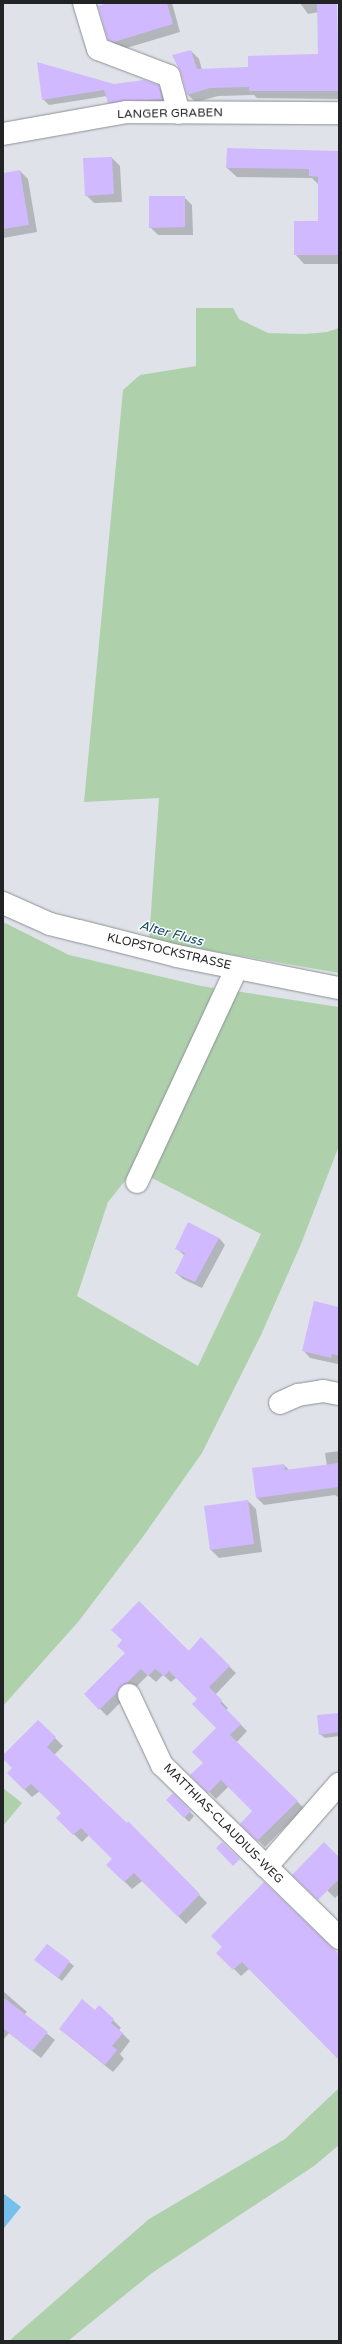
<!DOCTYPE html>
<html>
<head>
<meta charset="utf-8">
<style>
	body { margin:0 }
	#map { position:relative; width:342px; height:2344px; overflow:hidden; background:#dfe3e9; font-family:"Varela Round",sans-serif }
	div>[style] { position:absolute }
	.green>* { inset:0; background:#aed1ac }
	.water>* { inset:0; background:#76beec }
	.shadow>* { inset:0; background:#0003 }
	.building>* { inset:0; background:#d0b9fe }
	.roads { filter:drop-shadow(0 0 1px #8c9095) drop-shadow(0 0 1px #8c9095) }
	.minor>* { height:22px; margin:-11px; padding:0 11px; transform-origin:11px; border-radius:11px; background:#fff }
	span { translate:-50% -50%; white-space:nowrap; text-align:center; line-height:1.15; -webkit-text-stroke:3px #fff; paint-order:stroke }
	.street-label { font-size:12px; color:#222325 }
	.water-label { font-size:13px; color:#0f4867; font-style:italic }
	.frame { position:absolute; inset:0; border:4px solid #222325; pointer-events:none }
</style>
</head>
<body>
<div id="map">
	<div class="green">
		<i style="clip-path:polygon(196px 308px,233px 308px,239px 319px,268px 333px,305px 334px,327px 332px,339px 328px,339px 973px,149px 940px,159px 798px,84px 802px,123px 390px,140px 375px,196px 366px)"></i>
		<i style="clip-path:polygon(evenodd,3px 922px,69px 955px,201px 986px,339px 1007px,339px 1146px,301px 1244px,261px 1335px,202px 1453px,142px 1538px,78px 1622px,3px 1706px,3px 922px,137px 1166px,152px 1178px,261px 1234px,198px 1366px,77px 1296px,108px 1202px,137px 1166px)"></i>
		<i style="clip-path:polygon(3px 1788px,22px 1803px,3px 1826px)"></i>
		<i style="clip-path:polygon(339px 2088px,339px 2145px,314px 2166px,152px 2273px,68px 2341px,9px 2341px,149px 2219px,285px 2139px)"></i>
	</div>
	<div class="water">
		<i style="clip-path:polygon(3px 2193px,21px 2207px,4px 2228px,3px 2227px)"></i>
	</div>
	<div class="shadow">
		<i style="clip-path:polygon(111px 3px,172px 3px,180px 32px,123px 49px,117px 47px,109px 39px)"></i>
		<i style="clip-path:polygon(300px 3px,329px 3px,330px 10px,308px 14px)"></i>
		<i style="clip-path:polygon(191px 51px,199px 59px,202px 70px,249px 68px,338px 52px,339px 99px,257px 98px,254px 95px,218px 96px,196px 102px,188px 95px)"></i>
		<i style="clip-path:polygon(114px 86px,158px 86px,164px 93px,168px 105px,115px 108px,107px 96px,49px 105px,43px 99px)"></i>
		<i style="clip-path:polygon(339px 152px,339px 264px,304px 264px,295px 254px,319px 222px,319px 185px,312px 178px,237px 177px,227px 168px)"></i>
		<i style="clip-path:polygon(112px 158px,120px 166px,122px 202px,94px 203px,86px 195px)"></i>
		<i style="clip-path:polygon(20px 171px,28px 179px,37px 232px,3px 238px,3px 174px)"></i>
		<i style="clip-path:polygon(184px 197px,192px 205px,193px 235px,158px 235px,150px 227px)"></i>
		<i style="clip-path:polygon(189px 1224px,219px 1238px,225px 1245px,202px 1288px,183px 1279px,176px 1273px,185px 1256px,176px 1248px)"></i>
		<i style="clip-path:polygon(339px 1309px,338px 1364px,310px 1358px,303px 1350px)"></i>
		<i style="clip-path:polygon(339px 1451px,339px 1498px,335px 1495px,264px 1505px,257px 1498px,284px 1465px,289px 1470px,327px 1466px,325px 1453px)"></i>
		<i style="clip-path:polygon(248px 1501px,256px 1509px,262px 1552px,219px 1558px,211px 1550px,205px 1507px)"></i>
		<i style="clip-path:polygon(201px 1639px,236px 1673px,215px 1695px,228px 1708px,226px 1710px,247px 1731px,236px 1743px,304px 1808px,265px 1847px,241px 1824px,254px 1811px,229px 1786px,216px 1799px,192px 1775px,204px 1763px,217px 1728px,198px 1699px,177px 1677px,171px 1682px,163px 1675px,156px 1682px,148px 1675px,107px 1716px,85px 1694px,126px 1653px,189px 1652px)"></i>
		<i style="clip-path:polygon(339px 1714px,339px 1736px,325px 1738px,320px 1734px)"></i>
		<i style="clip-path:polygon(38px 1721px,63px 1746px,54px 1755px,127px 1824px,128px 1823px,207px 1903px,186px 1924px,142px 1881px,132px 1889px,108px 1865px,113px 1859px,89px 1835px,82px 1842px,57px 1818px,63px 1813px,40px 1791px,32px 1797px,8px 1773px,13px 1768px,3px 1757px)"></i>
		<i style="clip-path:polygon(173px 1795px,194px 1816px,189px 1822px,167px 1800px)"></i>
		<i style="clip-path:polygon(339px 1859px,339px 1894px,335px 1898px,302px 1866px)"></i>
		<i style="clip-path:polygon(48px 1945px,74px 1966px,62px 1981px,40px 1964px)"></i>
		<i style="clip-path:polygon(223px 1947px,339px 1956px,339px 2059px,249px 1969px,241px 1976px,218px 1953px)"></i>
		<i style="clip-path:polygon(3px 1991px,27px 2012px,24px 2015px,55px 2040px,41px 2058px,9px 2033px,3px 2040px)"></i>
		<i style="clip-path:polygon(99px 2006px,121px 2028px,119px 2030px,130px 2041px,120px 2054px,124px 2059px,113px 2072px,60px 2029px,95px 2011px)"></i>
	</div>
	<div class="building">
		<i style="clip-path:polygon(107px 3px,167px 3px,173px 24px,114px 42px,108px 40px,98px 6px)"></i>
		<i style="clip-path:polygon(317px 3px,337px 3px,339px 91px,249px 91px,249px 87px,210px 88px,187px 95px,181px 73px,172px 55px,191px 50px,197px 69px,248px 67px,248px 56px,318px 54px)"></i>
		<i style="clip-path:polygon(37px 62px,114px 84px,144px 80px,159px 85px,162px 99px,108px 103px,104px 90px,42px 100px)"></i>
		<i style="clip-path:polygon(227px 148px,339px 151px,339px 255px,294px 255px,294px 221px,318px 221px,318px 177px,309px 176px,309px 169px,226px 168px)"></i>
		<i style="clip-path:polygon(112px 157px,114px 194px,85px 196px,83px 158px)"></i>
		<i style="clip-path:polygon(20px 170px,29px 225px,3px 229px,3px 173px)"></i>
		<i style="clip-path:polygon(149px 196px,185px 196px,185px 227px,149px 228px)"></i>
		<i style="clip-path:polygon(188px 1222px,219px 1238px,195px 1282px,175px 1273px,185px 1253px,175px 1249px)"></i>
		<i style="clip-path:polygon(314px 1301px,339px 1307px,339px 1356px,332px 1354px,331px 1358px,302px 1351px)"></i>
		<i style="clip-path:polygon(339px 1463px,339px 1487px,256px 1498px,252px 1468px,284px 1464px,285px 1470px)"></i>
		<i style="clip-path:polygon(248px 1500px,254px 1544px,210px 1550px,204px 1506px)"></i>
		<i style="clip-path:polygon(139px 1601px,189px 1651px,201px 1637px,230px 1666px,209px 1687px,222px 1700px,220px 1703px,241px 1724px,230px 1735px,298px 1801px,257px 1841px,240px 1824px,252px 1811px,221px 1780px,208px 1793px,190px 1775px,203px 1763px,192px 1752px,216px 1728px,192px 1704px,197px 1699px,169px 1671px,164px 1676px,155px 1669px,148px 1676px,141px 1669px,99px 1710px,84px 1694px,125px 1653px,117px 1646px,122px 1640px,111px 1630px)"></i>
		<i style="clip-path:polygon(339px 1713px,339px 1732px,319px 1735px,317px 1715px)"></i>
		<i style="clip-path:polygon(38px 1720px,56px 1737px,47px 1747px,127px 1823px,128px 1821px,200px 1894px,178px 1917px,134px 1873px,124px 1882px,106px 1865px,112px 1859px,81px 1828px,73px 1835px,56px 1818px,61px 1813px,31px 1784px,24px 1790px,7px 1773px,12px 1768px,3px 1759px,3px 1755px)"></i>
		<i style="clip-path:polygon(173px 1793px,191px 1811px,184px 1818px,166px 1800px)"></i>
		<i style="clip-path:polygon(222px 1842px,240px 1859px,233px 1866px,216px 1848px)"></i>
		<i style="clip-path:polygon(324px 1842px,339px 1857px,339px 1879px,318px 1900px,292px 1875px)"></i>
		<i style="clip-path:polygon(264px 1882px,339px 1954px,339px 2060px,242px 1962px,233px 1970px,216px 1953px,222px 1947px,211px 1936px)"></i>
		<i style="clip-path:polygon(47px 1944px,70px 1961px,58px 1978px,34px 1960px)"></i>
		<i style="clip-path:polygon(3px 1997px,48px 2032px,32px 2051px,3px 2028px)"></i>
		<i style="clip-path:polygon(82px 1999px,95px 2010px,99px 2005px,114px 2019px,111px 2023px,123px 2033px,112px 2046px,117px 2050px,105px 2065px,59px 2029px)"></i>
	</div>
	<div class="roads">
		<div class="minor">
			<i style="left:84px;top:3px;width:48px;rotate:73.1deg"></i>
			<i style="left:98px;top:49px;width:76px;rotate:20.8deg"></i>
			<i style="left:169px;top:76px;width:38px;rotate:75deg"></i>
			<i style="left:3px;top:134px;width:126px;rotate:-10.1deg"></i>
			<i style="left:127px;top:112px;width:212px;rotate:0.3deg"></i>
			<i style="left:3px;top:903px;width:51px;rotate:24.1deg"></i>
			<i style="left:50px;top:924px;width:30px;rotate:14deg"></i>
			<i style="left:79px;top:931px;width:101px;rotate:14.3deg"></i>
			<i style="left:177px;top:956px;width:165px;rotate:11.2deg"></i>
			<i style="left:137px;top:1182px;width:236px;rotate:-65deg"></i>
			<i style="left:280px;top:1403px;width:20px;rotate:-24deg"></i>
			<i style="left:298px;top:1395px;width:25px;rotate:-9deg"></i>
			<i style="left:323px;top:1391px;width:16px;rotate:11deg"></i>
			<i style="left:129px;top:1695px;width:77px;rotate:64.8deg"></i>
			<i style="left:162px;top:1765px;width:248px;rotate:44.3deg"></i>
			<i style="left:266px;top:1867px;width:111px;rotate:-48.7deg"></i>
		</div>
	</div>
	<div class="street-label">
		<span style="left:170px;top:114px;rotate:-1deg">LANGER GRABEN</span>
		<span style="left:169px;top:952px;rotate:13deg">KLOPSTOCKSTRASSE</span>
		<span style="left:223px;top:1824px;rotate:45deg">MATTHIAS-CLAUDIUS-WEG</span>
	</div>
	<div class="water-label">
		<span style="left:171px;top:934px;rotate:15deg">Alter Fluss</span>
	</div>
	<div class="frame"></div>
</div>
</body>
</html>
